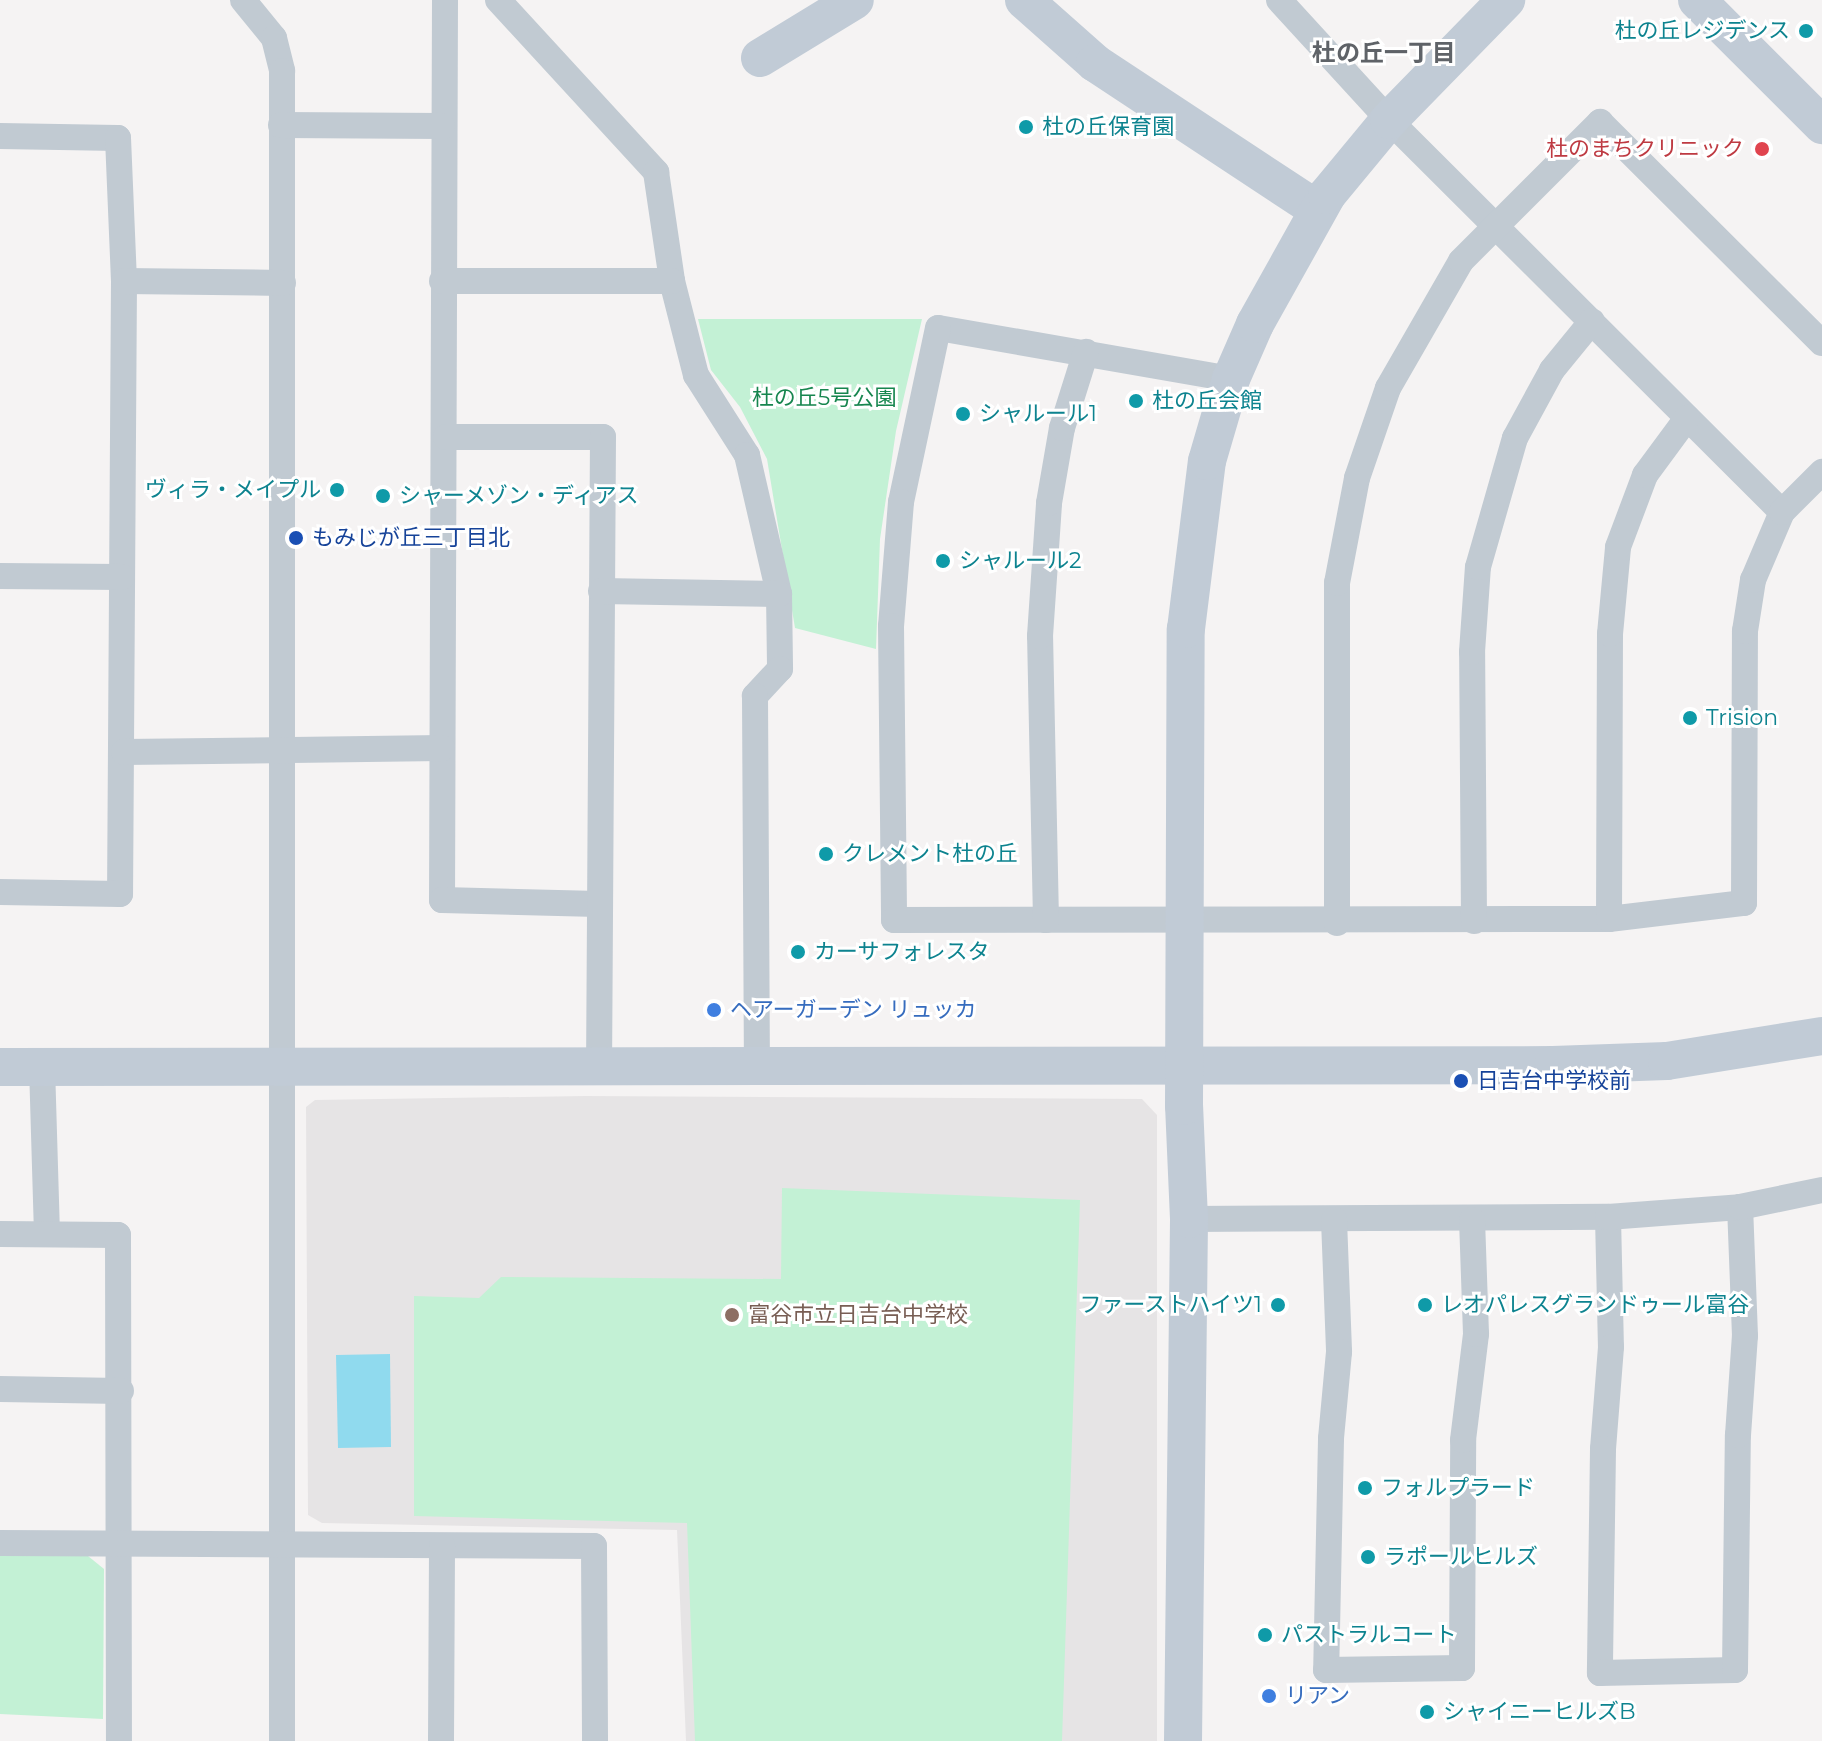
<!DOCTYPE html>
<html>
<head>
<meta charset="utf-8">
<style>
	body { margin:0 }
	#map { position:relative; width:1822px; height:1741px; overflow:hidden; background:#f5f3f3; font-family:Montserrat,"Noto Sans JP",sans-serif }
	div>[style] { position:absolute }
	.education>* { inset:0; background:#e6e4e5 }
	.green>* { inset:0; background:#c3f1d5 }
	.water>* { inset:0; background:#90daee }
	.street>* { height:26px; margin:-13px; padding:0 13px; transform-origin:13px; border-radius:13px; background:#c1cad2 }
	.secondary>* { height:38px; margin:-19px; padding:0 19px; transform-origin:19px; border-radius:19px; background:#c1cbd6 }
	.dots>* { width:22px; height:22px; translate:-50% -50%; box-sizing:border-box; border:4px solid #fff; border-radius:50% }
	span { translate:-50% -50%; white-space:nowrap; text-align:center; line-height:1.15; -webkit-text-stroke:6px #fff; paint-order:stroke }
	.culture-label { font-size:22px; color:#0d838f }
	.right { translate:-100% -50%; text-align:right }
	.left { translate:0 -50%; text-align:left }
	.health-label { font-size:22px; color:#be3a42 }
	.park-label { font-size:22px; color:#17864f }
	.transit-label { font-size:22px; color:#164399 }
	.shop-label { font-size:22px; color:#366cbe }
	.education-label { font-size:22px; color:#785e54 }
	.neighbourhood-label { font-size:24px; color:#5f6368; font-weight:700 }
</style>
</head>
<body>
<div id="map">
	<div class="education">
		<i style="clip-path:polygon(585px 1096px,1142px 1099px,1157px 1115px,1157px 1741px,686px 1741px,677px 1530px,322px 1523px,308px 1515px,306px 1107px,315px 1100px)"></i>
	</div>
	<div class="green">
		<i style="clip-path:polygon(698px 319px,922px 319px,896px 431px,880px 539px,876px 649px,795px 628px,767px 459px,740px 407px,711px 370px)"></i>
		<i style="clip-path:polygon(782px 1188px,1080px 1200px,1062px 1741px,695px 1741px,687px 1523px,414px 1516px,414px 1296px,479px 1298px,501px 1277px,781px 1279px)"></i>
		<i style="clip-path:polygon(0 1555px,88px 1556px,104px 1569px,103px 1719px,0 1714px)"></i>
	</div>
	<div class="water">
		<i style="clip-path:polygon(390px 1354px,391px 1447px,338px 1448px,336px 1355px)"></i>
	</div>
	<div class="street">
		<i style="left:243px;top:0;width:49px;rotate:50.8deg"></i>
		<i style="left:274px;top:38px;width:34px;rotate:76deg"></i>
		<i style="left:282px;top:71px;width:1670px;rotate:90deg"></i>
		<i style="left:445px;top:0;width:900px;rotate:90.19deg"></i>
		<i style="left:442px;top:900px;width:156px;rotate:1.5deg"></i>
		<i style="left:498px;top:0;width:234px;rotate:47.4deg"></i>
		<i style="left:656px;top:172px;width:110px;rotate:81.6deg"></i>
		<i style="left:672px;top:281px;width:97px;rotate:75.7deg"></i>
		<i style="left:696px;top:375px;width:95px;rotate:57.5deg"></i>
		<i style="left:747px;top:455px;width:143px;rotate:77deg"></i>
		<i style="left:779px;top:594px;width:75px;rotate:89.2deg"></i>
		<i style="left:780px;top:669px;width:37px;rotate:133deg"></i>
		<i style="left:755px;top:696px;width:373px;rotate:89.7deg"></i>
		<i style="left:1279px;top:0;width:163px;rotate:47.5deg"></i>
		<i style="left:1389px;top:120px;width:555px;rotate:44.93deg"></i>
		<i style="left:281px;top:125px;width:161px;rotate:0.4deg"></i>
		<i style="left:0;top:136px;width:118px;rotate:1deg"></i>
		<i style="left:118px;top:138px;width:143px;rotate:87.6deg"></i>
		<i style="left:124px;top:281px;width:613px;rotate:90.37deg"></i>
		<i style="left:120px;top:894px;width:120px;rotate:-179deg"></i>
		<i style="left:124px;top:281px;width:159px;rotate:0.7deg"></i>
		<i style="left:442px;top:281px;width:230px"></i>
		<i style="left:1231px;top:379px;width:297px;rotate:-170.1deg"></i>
		<i style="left:938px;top:328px;width:178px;rotate:102deg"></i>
		<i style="left:901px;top:502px;width:124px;rotate:94.6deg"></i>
		<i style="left:891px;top:626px;width:294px;rotate:89.4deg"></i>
		<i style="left:894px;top:920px;width:715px;rotate:-0.08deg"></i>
		<i style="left:1609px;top:919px;width:136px;rotate:-6.8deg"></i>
		<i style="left:1744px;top:903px;width:272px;rotate:-89.8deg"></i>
		<i style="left:1745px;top:631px;width:52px;rotate:-81.1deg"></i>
		<i style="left:1753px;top:580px;width:74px;rotate:-66.9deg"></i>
		<i style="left:1782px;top:512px;width:57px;rotate:-45deg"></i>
		<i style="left:446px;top:437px;width:157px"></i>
		<i style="left:603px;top:437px;width:628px;rotate:90.36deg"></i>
		<i style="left:0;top:576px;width:122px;rotate:0.5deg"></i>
		<i style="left:601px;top:591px;width:178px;rotate:1deg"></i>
		<i style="left:124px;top:752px;width:318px;rotate:-0.7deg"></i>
		<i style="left:1609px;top:919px;width:285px;rotate:-89.8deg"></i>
		<i style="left:1610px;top:634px;width:87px;rotate:-84.7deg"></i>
		<i style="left:1618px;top:547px;width:77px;rotate:-69.4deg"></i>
		<i style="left:1645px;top:475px;width:71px;rotate:-53.6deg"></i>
		<i style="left:1046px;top:920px;width:284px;rotate:-91.2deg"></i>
		<i style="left:1040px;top:636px;width:133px;rotate:-86.1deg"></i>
		<i style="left:1049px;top:503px;width:76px;rotate:-80.2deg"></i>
		<i style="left:1062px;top:428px;width:80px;rotate:-72.5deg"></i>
		<i style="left:1474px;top:921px;width:269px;rotate:-90.4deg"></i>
		<i style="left:1472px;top:652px;width:85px;rotate:-86deg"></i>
		<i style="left:1478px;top:567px;width:134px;rotate:-74deg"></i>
		<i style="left:1515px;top:438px;width:77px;rotate:-61.4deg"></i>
		<i style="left:1552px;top:370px;width:63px;rotate:-50.8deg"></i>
		<i style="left:1337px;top:923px;width:340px;rotate:-90deg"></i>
		<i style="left:1337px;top:583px;width:107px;rotate:-79.2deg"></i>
		<i style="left:1357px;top:478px;width:95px;rotate:-71deg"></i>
		<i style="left:1388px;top:388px;width:146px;rotate:-60.1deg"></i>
		<i style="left:1461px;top:261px;width:197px;rotate:-45deg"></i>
		<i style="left:1600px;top:122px;width:313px;rotate:44.9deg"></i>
		<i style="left:42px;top:1066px;width:168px;rotate:88.3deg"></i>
		<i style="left:1608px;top:1217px;width:130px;rotate:88.7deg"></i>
		<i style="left:1611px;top:1347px;width:102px;rotate:94.5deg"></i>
		<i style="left:1603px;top:1449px;width:224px;rotate:90.8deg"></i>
		<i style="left:1600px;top:1673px;width:135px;rotate:-1.3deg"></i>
		<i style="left:1735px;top:1670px;width:235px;rotate:-89.3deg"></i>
		<i style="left:1738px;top:1435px;width:99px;rotate:-86deg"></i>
		<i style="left:1745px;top:1336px;width:129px;rotate:-92.2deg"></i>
		<i style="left:1189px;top:1219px;width:419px;rotate:-0.3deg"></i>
		<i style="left:1608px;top:1217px;width:132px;rotate:-4.3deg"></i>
		<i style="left:1740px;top:1207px;width:84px;rotate:-11.7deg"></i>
		<i style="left:1334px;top:1220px;width:132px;rotate:87.8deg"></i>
		<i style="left:1339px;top:1352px;width:87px;rotate:95.3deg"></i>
		<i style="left:1331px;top:1439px;width:231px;rotate:91.2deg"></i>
		<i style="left:1326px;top:1670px;width:136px;rotate:-0.8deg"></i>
		<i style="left:1462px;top:1668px;width:228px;rotate:-89.7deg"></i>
		<i style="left:1463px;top:1440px;width:107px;rotate:-83deg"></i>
		<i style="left:1476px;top:1334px;width:114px;rotate:-92deg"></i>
		<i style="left:0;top:1234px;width:118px;rotate:0.5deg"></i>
		<i style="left:118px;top:1235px;width:506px;rotate:89.89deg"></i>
		<i style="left:0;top:1389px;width:121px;rotate:0.9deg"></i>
		<i style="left:0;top:1543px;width:594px;rotate:0.29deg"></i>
		<i style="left:594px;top:1546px;width:195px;rotate:89.7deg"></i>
		<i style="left:441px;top:1741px;width:195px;rotate:-89.7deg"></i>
	</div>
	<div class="secondary">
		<i style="left:1024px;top:0;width:95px;rotate:41.6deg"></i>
		<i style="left:1095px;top:63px;width:267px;rotate:33.4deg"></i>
		<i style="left:1697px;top:0;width:177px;rotate:45deg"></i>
		<i style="left:760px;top:58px;width:111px;rotate:-31.4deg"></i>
		<i style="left:0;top:1067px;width:1553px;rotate:-0.07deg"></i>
		<i style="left:1553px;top:1065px;width:114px;rotate:-2deg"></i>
		<i style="left:1667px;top:1061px;width:157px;rotate:-9.2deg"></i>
		<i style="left:1183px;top:1741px;width:522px;rotate:-89.34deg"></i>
		<i style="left:1189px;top:1219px;width:113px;rotate:-92.5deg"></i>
		<i style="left:1184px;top:1106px;width:477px;rotate:-89.8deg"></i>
		<i style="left:1186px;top:629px;width:169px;rotate:-82.9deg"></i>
		<i style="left:1207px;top:461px;width:85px;rotate:-73.7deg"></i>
		<i style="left:1231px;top:379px;width:60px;rotate:-66.4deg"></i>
		<i style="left:1255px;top:324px;width:148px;rotate:-60.8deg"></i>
		<i style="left:1327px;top:195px;width:97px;rotate:-50.4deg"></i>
		<i style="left:1389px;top:120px;width:168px;rotate:-45.7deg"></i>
	</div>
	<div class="dots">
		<i style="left:1806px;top:31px;background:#0f9aa8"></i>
		<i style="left:1026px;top:127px;background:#0f9aa8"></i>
		<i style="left:1762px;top:149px;background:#e0444e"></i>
		<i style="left:1136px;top:401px;background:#0f9aa8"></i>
		<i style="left:963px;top:414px;background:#0f9aa8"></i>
		<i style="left:337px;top:490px;background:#0f9aa8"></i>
		<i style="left:383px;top:496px;background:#0f9aa8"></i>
		<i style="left:296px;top:538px;background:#1a4fb4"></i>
		<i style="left:943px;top:561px;background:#0f9aa8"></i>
		<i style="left:1690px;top:718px;background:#0f9aa8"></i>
		<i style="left:826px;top:854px;background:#0f9aa8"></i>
		<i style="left:798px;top:952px;background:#0f9aa8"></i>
		<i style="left:714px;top:1010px;background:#3f7fe0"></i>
		<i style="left:1461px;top:1081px;background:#1a4fb4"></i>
		<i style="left:1278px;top:1305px;background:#0f9aa8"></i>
		<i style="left:1425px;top:1305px;background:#0f9aa8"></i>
		<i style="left:732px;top:1315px;background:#8d6e63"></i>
		<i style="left:1365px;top:1488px;background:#0f9aa8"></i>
		<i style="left:1368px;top:1557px;background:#0f9aa8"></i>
		<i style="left:1265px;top:1635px;background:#0f9aa8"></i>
		<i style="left:1269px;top:1696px;background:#3f7fe0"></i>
		<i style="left:1427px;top:1712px;background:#0f9aa8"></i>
	</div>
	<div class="culture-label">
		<span class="right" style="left:1790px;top:31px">杜の丘レジデンス</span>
		<span class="left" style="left:1042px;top:127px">杜の丘保育園</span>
		<span class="left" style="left:1152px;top:401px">杜の丘会館</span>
		<span class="left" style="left:979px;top:414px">シャルール1</span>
		<span class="right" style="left:321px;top:490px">ヴィラ・メイプル</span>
		<span class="left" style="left:399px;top:496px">シャーメゾン・ディアス</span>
		<span class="left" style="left:959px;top:561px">シャルール2</span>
		<span class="left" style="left:1706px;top:718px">Trision</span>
		<span class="left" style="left:842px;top:854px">クレメント杜の丘</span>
		<span class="left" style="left:814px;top:952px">カーサフォレスタ</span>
		<span class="right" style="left:1262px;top:1305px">ファーストハイツ1</span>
		<span class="left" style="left:1441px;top:1305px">レオパレスグランドゥール富谷</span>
		<span class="left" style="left:1381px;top:1488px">フォルプラード</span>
		<span class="left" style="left:1384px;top:1557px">ラポールヒルズ</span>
		<span class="left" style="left:1281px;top:1635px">パストラルコート</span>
		<span class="left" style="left:1443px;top:1712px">シャイニーヒルズB</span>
	</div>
	<div class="health-label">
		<span class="right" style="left:1744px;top:149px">杜のまちクリニック</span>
	</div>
	<div class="park-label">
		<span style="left:824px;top:398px">杜の丘5号公園</span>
	</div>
	<div class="transit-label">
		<span class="left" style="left:312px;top:538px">もみじが丘三丁目北</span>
		<span class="left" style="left:1477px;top:1081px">日吉台中学校前</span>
	</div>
	<div class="shop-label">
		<span class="left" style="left:730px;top:1010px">ヘアーガーデン リュッカ</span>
		<span class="left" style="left:1285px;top:1696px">リアン</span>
	</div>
	<div class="education-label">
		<span class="left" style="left:748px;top:1315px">富谷市立日吉台中学校</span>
	</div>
	<div class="neighbourhood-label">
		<span style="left:1384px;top:53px">杜の丘一丁目</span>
	</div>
</div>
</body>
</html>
